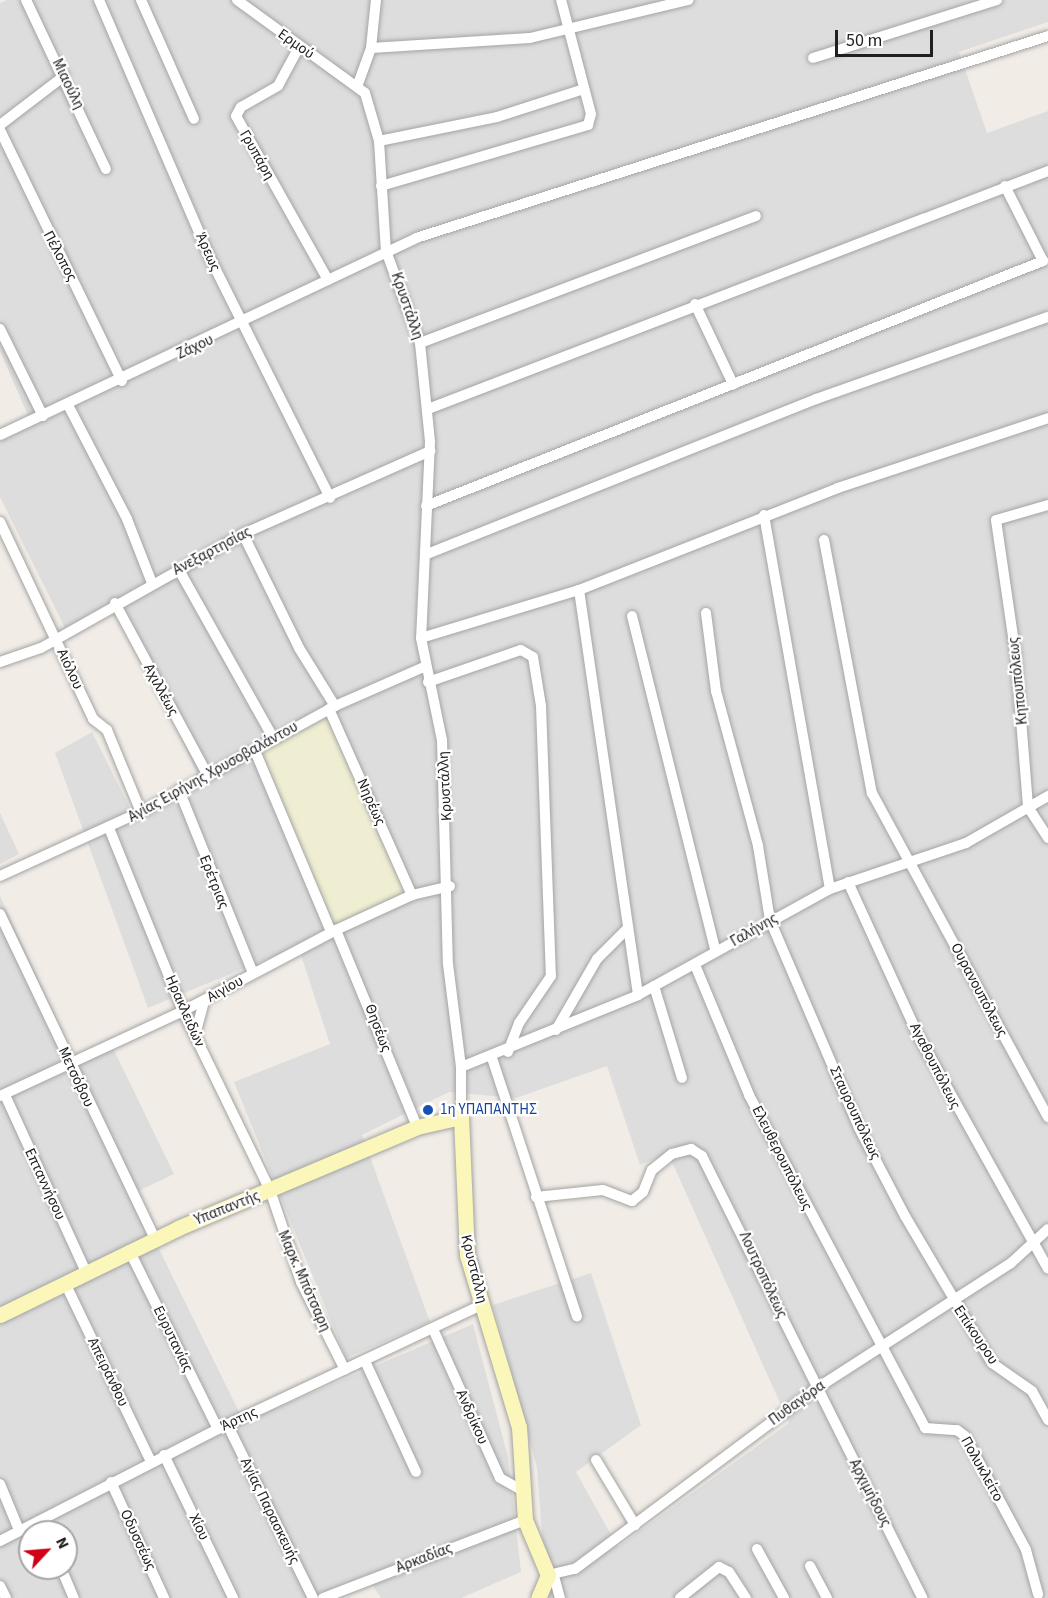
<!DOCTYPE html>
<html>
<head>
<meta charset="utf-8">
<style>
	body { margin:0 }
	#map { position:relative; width:1048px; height:1598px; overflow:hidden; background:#f1ece6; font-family:"Source Sans 3",sans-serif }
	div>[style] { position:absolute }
	.residential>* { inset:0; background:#dedddd }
	.farmland>* { inset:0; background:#efeed2 }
	.roads { filter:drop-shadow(0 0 2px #a4a4a4) drop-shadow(0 0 2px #a4a4a4) }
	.street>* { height:10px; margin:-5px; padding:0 5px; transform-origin:5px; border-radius:5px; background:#fff }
	.secondary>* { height:15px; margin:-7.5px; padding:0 7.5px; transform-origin:7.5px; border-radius:7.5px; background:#fbf7ba }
	.dots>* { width:16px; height:16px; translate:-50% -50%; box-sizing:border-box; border:3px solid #fff; border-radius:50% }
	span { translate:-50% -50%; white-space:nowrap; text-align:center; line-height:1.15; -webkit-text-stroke:4.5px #fff; paint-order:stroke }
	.street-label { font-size:15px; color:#202020 }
	.transit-label { font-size:15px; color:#164399 }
	.left { translate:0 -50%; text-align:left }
	.north { position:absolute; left:18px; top:1520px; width:60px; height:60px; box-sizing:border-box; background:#fff; border:2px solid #a6a6a6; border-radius:50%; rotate:64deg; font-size:16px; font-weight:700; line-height:24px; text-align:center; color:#202020 }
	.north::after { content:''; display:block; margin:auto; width:21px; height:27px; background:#d00016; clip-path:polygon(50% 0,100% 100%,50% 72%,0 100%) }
	.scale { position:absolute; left:835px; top:30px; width:98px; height:27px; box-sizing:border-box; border:3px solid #202020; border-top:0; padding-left:8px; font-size:18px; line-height:21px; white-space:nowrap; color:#202020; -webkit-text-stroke:4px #fff; paint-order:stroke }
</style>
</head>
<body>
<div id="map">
	<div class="residential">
		<i style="clip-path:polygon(7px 0,1048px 0,1048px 22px,959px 52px,987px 133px,1048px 111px,1048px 1598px,547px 1598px,537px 1468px,493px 1305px,591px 1273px,641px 1425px,576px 1472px,618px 1547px,789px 1423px,668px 1153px,640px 1165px,607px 1066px,516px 1098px,449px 1092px,362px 1135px,430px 1322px,346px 1358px,234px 1082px,330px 1044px,298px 946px,148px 1008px,55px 753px,92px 732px,135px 818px,201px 783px,120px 597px,65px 628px,0 497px,0 440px,32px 425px,0 351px,0 3px)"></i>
		<i style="clip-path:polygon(0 813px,19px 854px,0 864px)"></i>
		<i style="clip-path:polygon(evenodd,0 896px,75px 1059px,112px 1046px,174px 1174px,132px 1194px,244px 1422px,473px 1324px,508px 1457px,521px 1572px,461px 1598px,381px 1598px,366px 1575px,312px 1598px,0 1598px,0 896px,30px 1532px,66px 1532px,66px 1568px,30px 1568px,30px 1532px)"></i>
	</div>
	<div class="farmland">
		<i style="clip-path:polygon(328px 715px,405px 893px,337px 924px,331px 921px,260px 753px)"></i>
	</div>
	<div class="roads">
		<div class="street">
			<i style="left:26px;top:0;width:187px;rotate:64.7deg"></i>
			<i style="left:99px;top:0;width:283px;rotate:66.7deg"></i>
			<i style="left:211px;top:260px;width:266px;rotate:63.4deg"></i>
			<i style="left:141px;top:0;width:130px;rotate:66deg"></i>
			<i style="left:237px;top:0;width:158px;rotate:36deg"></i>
			<i style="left:365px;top:93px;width:50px;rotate:73.7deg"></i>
			<i style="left:379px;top:141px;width:110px;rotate:86.4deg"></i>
			<i style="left:386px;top:251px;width:98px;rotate:69.7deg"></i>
			<i style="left:420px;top:343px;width:100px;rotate:84.2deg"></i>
			<i style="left:430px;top:442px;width:196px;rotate:92.6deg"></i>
			<i style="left:421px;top:638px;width:104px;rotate:78.4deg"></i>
			<i style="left:442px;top:740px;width:224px;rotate:88.5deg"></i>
			<i style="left:448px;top:964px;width:104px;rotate:82.8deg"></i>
			<i style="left:461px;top:1067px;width:50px;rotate:90deg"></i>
			<i style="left:299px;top:47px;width:44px;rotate:118.3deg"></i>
			<i style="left:278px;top:86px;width:43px;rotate:150.4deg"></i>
			<i style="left:241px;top:107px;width:10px;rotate:119deg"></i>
			<i style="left:236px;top:116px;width:188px;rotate:60.7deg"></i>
			<i style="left:371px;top:48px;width:159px;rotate:-3.6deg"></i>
			<i style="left:530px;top:38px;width:163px;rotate:-13.5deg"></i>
			<i style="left:813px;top:58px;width:193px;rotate:-17.5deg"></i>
			<i style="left:358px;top:84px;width:38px;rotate:-70deg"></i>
			<i style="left:371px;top:48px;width:48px;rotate:-84.1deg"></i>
			<i style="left:0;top:125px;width:81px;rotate:-37.4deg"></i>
			<i style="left:0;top:130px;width:279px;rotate:64.1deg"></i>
			<i style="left:379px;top:141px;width:120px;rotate:-11.5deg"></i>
			<i style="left:497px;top:117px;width:88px;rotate:-17.8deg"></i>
			<i style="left:381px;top:186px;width:216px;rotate:-16.4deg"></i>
			<i style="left:588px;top:125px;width:11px;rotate:-75deg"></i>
			<i style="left:591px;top:114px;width:118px;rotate:-104.7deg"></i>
			<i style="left:695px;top:304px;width:89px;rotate:64.6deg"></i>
			<i style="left:0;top:329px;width:97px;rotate:63.7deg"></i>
			<i style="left:420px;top:343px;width:359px;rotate:-20.7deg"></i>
			<i style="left:68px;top:405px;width:128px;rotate:62.6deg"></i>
			<i style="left:127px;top:519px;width:69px;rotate:68.7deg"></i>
			<i style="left:428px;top:409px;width:664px;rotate:-21deg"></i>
			<i style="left:0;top:435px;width:460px;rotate:-25.3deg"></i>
			<i style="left:416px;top:238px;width:663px;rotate:-17.72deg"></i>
			<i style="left:1048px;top:505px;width:54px;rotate:163.9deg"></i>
			<i style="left:996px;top:520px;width:138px;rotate:81.7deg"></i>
			<i style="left:1016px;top:657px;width:150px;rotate:85.4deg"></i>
			<i style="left:1028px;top:807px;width:37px;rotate:57deg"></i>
			<i style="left:426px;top:506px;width:664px;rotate:-21.66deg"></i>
			<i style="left:1043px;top:261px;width:84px;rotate:-116.9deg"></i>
			<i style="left:764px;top:515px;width:380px;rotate:80deg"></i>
			<i style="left:0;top:522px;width:218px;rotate:64.7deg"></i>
			<i style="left:93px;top:719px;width:18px;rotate:38deg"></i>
			<i style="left:107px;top:730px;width:89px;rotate:67.5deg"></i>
			<i style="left:243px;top:534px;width:127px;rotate:63.8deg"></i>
			<i style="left:299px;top:648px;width:68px;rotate:58.2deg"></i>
			<i style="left:824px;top:540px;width:258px;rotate:79.3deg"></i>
			<i style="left:872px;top:793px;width:369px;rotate:61.5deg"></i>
			<i style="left:427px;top:554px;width:419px;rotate:-21.7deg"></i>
			<i style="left:816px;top:399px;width:246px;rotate:-19.5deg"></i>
			<i style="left:179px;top:570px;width:194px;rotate:60.7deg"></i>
			<i style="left:579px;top:590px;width:409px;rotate:81.7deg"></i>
			<i style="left:115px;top:603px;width:196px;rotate:61.7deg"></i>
			<i style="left:706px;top:613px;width:79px;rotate:82.7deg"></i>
			<i style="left:716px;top:691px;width:161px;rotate:74.8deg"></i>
			<i style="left:758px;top:846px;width:75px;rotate:80.8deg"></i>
			<i style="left:770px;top:920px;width:226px;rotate:66.8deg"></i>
			<i style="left:859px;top:1128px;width:99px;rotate:62.4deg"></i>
			<i style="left:905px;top:1216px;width:171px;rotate:59.4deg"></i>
			<i style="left:992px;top:1363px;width:49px;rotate:35deg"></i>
			<i style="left:1032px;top:1391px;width:33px;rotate:61deg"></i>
			<i style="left:632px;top:616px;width:346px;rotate:76deg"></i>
			<i style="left:421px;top:638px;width:165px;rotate:-16.9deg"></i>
			<i style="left:579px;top:590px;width:278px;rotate:-21.5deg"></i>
			<i style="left:838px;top:488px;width:221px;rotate:-18.4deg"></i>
			<i style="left:0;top:662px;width:43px;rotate:-18.9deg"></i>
			<i style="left:41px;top:648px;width:232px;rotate:-29.4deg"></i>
			<i style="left:243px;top:534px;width:205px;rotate:-23.9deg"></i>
			<i style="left:428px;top:682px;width:98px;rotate:-19deg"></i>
			<i style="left:521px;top:650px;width:14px;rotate:30deg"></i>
			<i style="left:533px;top:657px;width:50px;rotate:80.7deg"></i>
			<i style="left:541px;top:706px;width:270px;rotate:87.9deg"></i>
			<i style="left:551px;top:976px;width:57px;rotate:124.2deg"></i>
			<i style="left:519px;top:1023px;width:31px;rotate:111deg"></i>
			<i style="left:329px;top:709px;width:204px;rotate:66deg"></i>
			<i style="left:255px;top:751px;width:196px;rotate:67.2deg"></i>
			<i style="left:179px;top:790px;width:197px;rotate:68deg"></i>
			<i style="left:109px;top:828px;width:197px;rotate:68deg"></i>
			<i style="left:183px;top:1011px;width:199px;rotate:64.1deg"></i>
			<i style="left:270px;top:1190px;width:97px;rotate:71.4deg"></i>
			<i style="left:301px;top:1282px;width:98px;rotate:63.4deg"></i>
			<i style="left:0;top:876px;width:162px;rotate:-24.5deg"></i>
			<i style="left:147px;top:809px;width:214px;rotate:-28.7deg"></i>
			<i style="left:335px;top:706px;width:97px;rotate:-23.7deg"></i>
			<i style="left:848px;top:882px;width:170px;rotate:65.4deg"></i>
			<i style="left:919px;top:1037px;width:265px;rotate:60.9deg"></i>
			<i style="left:0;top:914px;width:360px;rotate:64.5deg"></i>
			<i style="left:336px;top:930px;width:213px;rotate:67.6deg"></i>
			<i style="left:695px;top:965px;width:141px;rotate:67.4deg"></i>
			<i style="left:749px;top:1095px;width:377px;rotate:62.1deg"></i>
			<i style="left:925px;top:1428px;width:32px;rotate:4deg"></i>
			<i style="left:957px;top:1430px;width:10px;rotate:37deg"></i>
			<i style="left:965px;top:1436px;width:129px;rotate:61.8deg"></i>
			<i style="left:1026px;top:1550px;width:46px;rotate:74.7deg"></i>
			<i style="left:654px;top:986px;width:96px;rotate:73.1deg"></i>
			<i style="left:556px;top:1030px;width:82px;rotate:-60deg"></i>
			<i style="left:597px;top:959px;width:44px;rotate:-45deg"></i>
			<i style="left:195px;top:1035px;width:35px;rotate:-75deg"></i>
			<i style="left:492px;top:1058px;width:272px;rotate:71.8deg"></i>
			<i style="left:461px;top:1067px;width:191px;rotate:-22.1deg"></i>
			<i style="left:638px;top:995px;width:219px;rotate:-28.9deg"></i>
			<i style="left:830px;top:889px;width:144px;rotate:-18.7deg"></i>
			<i style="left:966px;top:843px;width:95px;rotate:-29.8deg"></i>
			<i style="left:5px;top:1095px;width:195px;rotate:65.4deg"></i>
			<i style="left:0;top:1096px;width:202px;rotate:-24.9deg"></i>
			<i style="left:183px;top:1011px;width:173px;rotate:-27.9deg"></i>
			<i style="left:336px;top:930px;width:84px;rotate:-24.7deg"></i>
			<i style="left:412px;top:895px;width:39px;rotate:-13deg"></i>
			<i style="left:536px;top:1197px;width:67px;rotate:-6deg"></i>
			<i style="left:603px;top:1190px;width:31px;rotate:21deg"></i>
			<i style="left:632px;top:1201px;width:14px;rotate:-39deg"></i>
			<i style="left:643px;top:1192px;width:24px;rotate:-68deg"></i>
			<i style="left:652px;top:1170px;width:26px;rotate:-39deg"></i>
			<i style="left:672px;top:1154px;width:20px;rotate:-15deg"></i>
			<i style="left:691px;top:1149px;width:13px;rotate:32deg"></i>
			<i style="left:702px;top:1156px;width:494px;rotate:63.5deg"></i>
			<i style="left:129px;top:1250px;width:200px;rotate:63.6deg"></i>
			<i style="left:65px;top:1283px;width:199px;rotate:64.3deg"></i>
			<i style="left:433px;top:1329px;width:163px;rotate:65.8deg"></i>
			<i style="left:500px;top:1478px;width:29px;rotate:29deg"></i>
			<i style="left:365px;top:1361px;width:122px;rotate:65.3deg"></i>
			<i style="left:227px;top:1424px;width:194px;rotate:63.7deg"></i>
			<i style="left:164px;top:1455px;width:159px;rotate:64.2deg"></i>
			<i style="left:596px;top:1460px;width:76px;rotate:59deg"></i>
			<i style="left:111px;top:1482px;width:128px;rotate:65.4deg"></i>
			<i style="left:0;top:1484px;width:50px;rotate:67.6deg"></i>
			<i style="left:39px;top:1521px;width:12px;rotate:66deg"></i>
			<i style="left:0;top:1541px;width:245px;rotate:-27.2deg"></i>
			<i style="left:218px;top:1429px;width:292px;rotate:-25.2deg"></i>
			<i style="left:757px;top:1549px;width:56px;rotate:61.1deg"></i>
			<i style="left:810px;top:1566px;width:36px;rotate:62deg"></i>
			<i style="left:61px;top:1568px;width:33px;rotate:67deg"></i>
			<i style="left:548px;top:1575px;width:28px;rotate:-13deg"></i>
			<i style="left:575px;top:1569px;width:299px;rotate:-36.8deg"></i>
			<i style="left:814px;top:1390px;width:234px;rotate:-32.8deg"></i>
			<i style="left:1011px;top:1263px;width:50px;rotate:-42.6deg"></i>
			<i style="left:554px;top:1576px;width:23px;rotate:75deg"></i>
			<i style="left:0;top:1586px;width:13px;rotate:63deg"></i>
			<i style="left:323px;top:1598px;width:217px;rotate:-21.1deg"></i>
			<i style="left:680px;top:1598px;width:50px;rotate:-38.5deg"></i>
			<i style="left:719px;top:1567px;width:11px;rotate:27deg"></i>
			<i style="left:729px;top:1572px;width:31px;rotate:57deg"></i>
		</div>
		<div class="secondary">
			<i style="left:0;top:1315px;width:198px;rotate:-26deg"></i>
			<i style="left:178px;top:1228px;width:259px;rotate:-22.9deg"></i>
			<i style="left:417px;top:1127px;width:45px;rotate:-12.8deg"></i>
			<i style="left:461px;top:1117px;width:138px;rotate:87.5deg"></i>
			<i style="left:467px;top:1255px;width:180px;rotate:73.2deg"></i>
			<i style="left:519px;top:1427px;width:93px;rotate:86.3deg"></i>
			<i style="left:525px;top:1520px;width:60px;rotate:67.3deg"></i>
			<i style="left:548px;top:1575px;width:25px;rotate:113deg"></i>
		</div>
	</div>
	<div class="dots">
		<i style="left:428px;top:1110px;background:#1a4fb4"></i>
	</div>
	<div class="street-label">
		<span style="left:296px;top:44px;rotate:35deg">Ερμού</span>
		<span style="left:68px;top:84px;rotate:64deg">Μιαούλη</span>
		<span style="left:257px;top:155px;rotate:60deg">Γρυπάρη</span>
		<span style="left:208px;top:252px;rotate:66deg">Άρεως</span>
		<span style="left:60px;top:256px;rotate:62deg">Πέλοπος</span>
		<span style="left:407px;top:306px;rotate:71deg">Κρυστάλλη</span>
		<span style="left:195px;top:347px;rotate:-25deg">Ζάχου</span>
		<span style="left:212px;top:551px;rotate:-28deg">Ανεξαρτησίας</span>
		<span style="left:70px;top:669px;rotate:65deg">Αιόλου</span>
		<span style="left:1018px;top:681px;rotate:-96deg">Κηπουπόλεως</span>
		<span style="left:161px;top:690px;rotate:62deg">Αχιλλέως</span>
		<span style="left:213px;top:772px;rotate:-29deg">Αγίας Ειρήνης Χρυσοβαλάντου</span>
		<span style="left:445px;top:786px;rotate:-93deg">Κρυστάλλη</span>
		<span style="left:371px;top:802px;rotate:66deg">Νηρέως</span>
		<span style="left:214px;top:882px;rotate:68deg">Ερέτριας</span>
		<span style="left:754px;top:930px;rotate:-30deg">Γαλήνης</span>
		<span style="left:225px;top:989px;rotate:-29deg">Αιγίου</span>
		<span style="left:979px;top:990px;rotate:62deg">Ουρανουπόλεως</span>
		<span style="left:185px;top:1011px;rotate:66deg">Ηρακλειδών</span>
		<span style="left:378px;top:1028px;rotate:69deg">Θησέως</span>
		<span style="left:935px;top:1066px;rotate:63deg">Αγαθουπόλεως</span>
		<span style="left:76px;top:1077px;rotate:65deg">Μετσόβου</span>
		<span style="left:855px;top:1113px;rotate:65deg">Σταυρουπόλεως</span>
		<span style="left:782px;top:1158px;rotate:63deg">Ελευθερουπόλεως</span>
		<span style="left:45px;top:1184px;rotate:65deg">Επταννήσου</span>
		<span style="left:227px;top:1208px;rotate:-22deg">Υπαπαντής</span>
		<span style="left:474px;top:1269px;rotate:76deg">Κρυστάλλη</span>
		<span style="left:763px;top:1275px;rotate:65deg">Λουτροπόλεως</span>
		<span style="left:304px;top:1281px;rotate:66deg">Μαρκ. Μπότσαρη</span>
		<span style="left:976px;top:1335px;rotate:56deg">Επίκουρου</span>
		<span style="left:173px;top:1339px;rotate:64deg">Ευρυτανίας</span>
		<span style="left:108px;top:1372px;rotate:64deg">Απειράνθου</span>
		<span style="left:797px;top:1403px;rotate:-36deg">Πυθαγόρα</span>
		<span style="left:472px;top:1417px;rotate:66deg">Ανδρίκου</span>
		<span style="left:239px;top:1419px;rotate:-25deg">Άρτης</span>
		<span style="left:982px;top:1469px;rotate:61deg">Πολυκλείτο</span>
		<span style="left:870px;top:1493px;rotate:63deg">Αρχιμήδους</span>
		<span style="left:270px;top:1511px;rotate:64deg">Αγίας Παρασκευής</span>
		<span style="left:199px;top:1527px;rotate:64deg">Χίου</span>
		<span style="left:138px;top:1540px;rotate:65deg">Οδυσσέως</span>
		<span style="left:424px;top:1558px;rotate:-21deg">Αρκαδίας</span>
	</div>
	<div class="transit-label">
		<span class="left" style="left:440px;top:1110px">1η ΥΠΑΠΑΝΤΗΣ</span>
	</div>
	<div class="north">N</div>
	<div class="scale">50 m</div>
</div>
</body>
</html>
